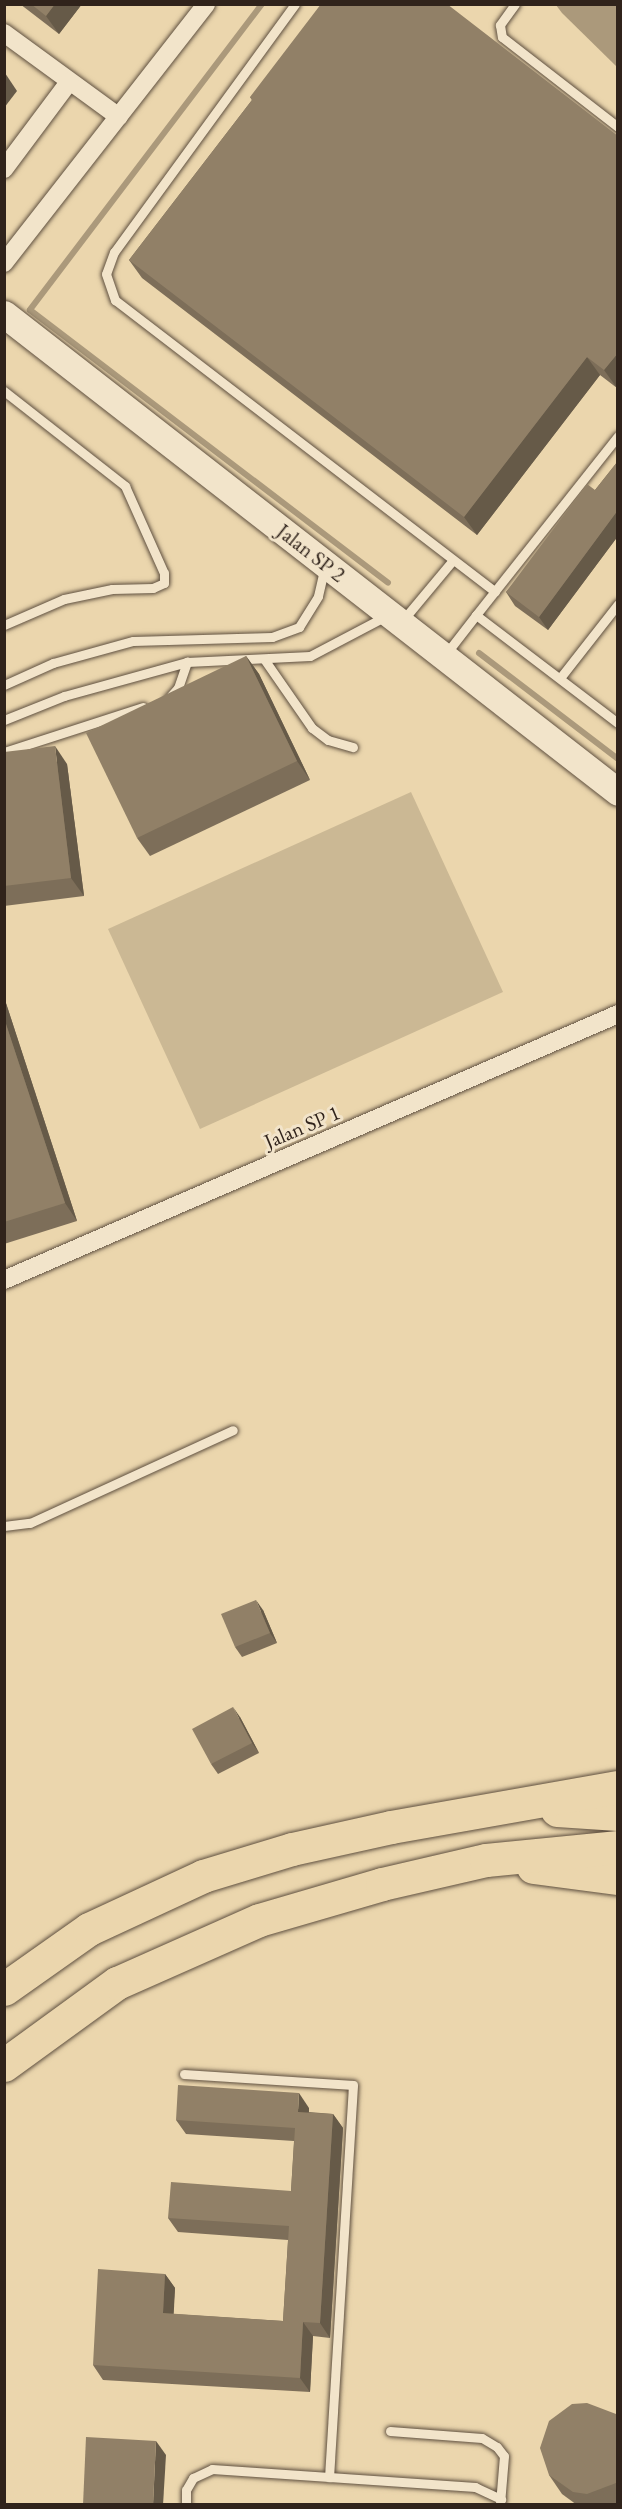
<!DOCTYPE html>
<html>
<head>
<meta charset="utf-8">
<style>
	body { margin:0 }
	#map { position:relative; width:622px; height:2509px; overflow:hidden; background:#ebd6ad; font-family:"EB Garamond",serif }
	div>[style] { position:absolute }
	.green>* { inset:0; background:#cbb894 }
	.water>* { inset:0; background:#ab997b }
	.stream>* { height:6px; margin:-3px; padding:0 3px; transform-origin:3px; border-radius:3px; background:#ab997b }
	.roads { filter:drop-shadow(0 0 2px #5f5040) drop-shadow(0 0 2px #5f5040) }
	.lane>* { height:9px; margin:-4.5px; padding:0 4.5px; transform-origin:4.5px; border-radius:4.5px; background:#f2e4ca }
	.street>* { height:18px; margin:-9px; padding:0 9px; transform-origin:9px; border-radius:9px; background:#f2e4ca }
	.secondary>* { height:27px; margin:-13.5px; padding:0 13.5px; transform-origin:13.5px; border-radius:13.5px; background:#f2e4ca }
	.highway>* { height:33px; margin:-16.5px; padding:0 16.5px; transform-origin:16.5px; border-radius:16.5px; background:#ebd6ad }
	.wall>* { inset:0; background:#7d6e59 }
	.shaded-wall>* { inset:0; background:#665a48 }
	.building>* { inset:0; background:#918067 }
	span { translate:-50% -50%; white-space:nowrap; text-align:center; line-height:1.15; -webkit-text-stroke:6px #f2e4ca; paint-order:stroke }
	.street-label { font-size:21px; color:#30231b }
	.frame { position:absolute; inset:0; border:6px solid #30231b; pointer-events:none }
</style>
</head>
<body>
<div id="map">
	<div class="green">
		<i style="clip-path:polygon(411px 792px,503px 992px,200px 1129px,108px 929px)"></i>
	</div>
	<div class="water">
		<i style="clip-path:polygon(556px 5px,617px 5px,617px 67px,562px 13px)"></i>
	</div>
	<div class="stream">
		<i style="left:262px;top:4px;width:384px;rotate:127.2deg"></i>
		<i style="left:30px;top:310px;width:450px;rotate:37.3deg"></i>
		<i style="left:479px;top:653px;width:175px;rotate:37.3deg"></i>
	</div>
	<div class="roads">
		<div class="lane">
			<i style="left:295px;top:4px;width:307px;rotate:126.1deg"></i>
			<i style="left:114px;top:252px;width:23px;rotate:110deg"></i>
			<i style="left:106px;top:274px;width:28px;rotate:71deg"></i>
			<i style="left:115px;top:300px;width:479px;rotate:37.5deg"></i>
			<i style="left:515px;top:4px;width:26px;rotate:126deg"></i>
			<i style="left:500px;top:25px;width:12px;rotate:81deg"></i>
			<i style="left:502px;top:37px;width:147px;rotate:37.8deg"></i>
			<i style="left:4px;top:391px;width:154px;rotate:38.1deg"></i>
			<i style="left:125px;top:486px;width:95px;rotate:65.9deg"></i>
			<i style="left:164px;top:573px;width:10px;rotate:90deg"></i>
			<i style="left:164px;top:583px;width:12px;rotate:156deg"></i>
			<i style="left:153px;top:588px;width:41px;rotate:178.6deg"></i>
			<i style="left:112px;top:589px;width:49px;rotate:168.2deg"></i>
			<i style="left:64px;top:599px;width:65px;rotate:156.6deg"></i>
			<i style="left:476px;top:615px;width:228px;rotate:-51.6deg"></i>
			<i style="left:403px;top:620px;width:78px;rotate:-50.2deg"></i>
			<i style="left:445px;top:655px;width:51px;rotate:-52.2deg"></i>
			<i style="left:476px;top:615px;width:178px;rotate:37.3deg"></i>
			<i style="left:264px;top:659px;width:84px;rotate:55.2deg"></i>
			<i style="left:312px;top:728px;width:20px;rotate:37deg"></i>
			<i style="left:328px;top:740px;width:26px;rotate:16deg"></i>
			<i style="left:560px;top:678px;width:94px;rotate:-51.9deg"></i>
			<i style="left:4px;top:685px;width:54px;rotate:-24.2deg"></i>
			<i style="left:53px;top:663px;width:83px;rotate:-15.4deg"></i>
			<i style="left:133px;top:641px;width:139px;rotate:-1.6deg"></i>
			<i style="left:272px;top:637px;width:29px;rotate:-20deg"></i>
			<i style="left:299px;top:627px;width:36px;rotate:-58deg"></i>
			<i style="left:318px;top:596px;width:28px;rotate:-77deg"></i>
			<i style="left:168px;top:699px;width:15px;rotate:-48deg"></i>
			<i style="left:178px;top:688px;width:28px;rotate:-71deg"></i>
			<i style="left:4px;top:720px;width:65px;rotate:-21.8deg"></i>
			<i style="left:64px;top:696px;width:128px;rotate:-15.5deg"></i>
			<i style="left:187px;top:662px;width:123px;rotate:-2.8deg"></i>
			<i style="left:310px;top:656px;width:88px;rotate:-27.7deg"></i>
			<i style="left:4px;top:752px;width:146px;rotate:-17.9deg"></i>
			<i style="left:4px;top:1526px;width:26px;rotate:-7deg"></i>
			<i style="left:30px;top:1523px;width:223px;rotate:-24.6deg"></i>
			<i style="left:184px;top:2074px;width:169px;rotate:3.7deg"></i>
			<i style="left:353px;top:2085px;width:393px;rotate:93.5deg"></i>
			<i style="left:390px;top:2431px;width:92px;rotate:4.4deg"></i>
			<i style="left:482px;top:2438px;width:17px;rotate:31deg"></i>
			<i style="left:497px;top:2447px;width:11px;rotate:52deg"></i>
			<i style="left:504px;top:2456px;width:48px;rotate:94.8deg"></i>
			<i style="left:186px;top:2504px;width:14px;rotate:-90deg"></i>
			<i style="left:186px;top:2490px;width:14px;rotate:-60deg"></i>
			<i style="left:193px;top:2478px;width:21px;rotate:-25deg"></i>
			<i style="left:212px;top:2469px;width:264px;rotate:3.9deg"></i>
			<i style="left:475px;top:2487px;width:29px;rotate:25deg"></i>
		</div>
		<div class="street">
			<i style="left:4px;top:33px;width:142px;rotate:36.1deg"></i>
			<i style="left:4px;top:169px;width:109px;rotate:-53.2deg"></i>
			<i style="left:4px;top:263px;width:328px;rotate:-52deg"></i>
			<i style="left:4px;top:1280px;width:669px;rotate:-23.42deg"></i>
		</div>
		<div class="secondary">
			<i style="left:4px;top:314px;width:778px;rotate:37.9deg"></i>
		</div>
		<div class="highway">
			<i style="left:557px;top:1810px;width:61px;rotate:3.8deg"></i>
			<i style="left:533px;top:1867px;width:86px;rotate:7.4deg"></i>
			<i style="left:4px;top:1989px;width:104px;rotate:-35.2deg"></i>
			<i style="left:89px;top:1929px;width:126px;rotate:-24.9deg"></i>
			<i style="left:203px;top:1876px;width:93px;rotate:-16.9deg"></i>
			<i style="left:292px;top:1849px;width:101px;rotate:-12.5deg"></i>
			<i style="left:391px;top:1827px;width:230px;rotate:-10deg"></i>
			<i style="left:4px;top:2065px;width:140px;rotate:-36deg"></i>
			<i style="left:117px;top:1983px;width:155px;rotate:-23.9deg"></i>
			<i style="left:259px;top:1920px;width:128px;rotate:-16.3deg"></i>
			<i style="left:382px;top:1884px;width:107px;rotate:-13deg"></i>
			<i style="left:486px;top:1860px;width:133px;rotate:-5.6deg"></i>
		</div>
	</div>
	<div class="wall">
		<i style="clip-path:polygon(20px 4px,82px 4px,59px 34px)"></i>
		<i style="clip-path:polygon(250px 97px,618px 136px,618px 387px,617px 388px,600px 375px,477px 535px,142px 278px,129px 260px,252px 100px)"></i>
		<i style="clip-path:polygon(618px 461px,618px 536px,548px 630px,515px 606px,506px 592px,595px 490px)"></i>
		<i style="clip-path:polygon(246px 656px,259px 674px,310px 780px,150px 856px,137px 838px)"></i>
		<i style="clip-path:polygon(4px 752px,67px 764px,84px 896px,4px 906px)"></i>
		<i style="clip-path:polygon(4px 997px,77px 1221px,4px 1244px)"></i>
		<i style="clip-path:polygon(263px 1610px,277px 1643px,242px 1657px,235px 1647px)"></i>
		<i style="clip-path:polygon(240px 1717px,259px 1753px,218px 1774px,211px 1764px)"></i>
		<i style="clip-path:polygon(309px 2108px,309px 2112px,333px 2114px,343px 2128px,330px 2338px,313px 2336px,310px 2392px,103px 2380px,93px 2365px,165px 2274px,175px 2288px,173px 2314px,283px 2321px,288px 2240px,178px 2232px,168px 2218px,291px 2191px,294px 2141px,186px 2134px,176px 2120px)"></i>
		<i style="clip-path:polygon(618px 2416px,618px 2505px,577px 2505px,562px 2494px,549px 2475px)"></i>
	</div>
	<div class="shaded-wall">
		<i style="clip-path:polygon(55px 4px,82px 4px,59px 34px,46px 16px)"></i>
		<i style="clip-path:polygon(5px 73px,17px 91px,4px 108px)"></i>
		<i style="clip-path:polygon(618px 353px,618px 387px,617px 388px,604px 370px)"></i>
		<i style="clip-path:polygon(587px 357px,600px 375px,477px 535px,464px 517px)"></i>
		<i style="clip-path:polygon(618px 510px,618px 536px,548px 630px,539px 617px)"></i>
		<i style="clip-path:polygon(246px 656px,259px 674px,310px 780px,297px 761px)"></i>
		<i style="clip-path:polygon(55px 746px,67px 764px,84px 896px,71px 878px)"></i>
		<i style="clip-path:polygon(4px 997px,77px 1221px,65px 1203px,4px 1018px)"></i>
		<i style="clip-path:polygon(256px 1600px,263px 1610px,277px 1643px,270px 1633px)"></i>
		<i style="clip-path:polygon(233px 1707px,240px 1717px,259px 1753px,252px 1743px)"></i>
		<i style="clip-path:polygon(299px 2093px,309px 2108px,308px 2126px,298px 2112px)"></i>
		<i style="clip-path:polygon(333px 2114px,343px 2128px,330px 2338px,320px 2323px)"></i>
		<i style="clip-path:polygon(165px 2274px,175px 2288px,173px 2328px,163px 2313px)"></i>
		<i style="clip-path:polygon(303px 2322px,313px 2336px,310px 2392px,300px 2378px)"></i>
		<i style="clip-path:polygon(156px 2441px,166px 2455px,163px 2505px,153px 2505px)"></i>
	</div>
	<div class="building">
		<i style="clip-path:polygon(31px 4px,55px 4px,46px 16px)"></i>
		<i style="clip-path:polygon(321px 4px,447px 4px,618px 136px,618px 353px,604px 370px,587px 357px,464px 517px,129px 260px,252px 100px,250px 97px)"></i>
		<i style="clip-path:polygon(618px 461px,618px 510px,539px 617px,506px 592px,587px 484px,595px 490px)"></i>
		<i style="clip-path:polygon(246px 656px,297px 761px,137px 838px,86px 733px)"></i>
		<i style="clip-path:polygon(55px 746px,71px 878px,4px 886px,4px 752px)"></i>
		<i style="clip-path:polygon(4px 1018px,65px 1203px,4px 1222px)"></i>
		<i style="clip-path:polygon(256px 1600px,270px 1633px,235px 1647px,221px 1614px)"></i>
		<i style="clip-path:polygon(233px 1707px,252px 1743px,211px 1764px,192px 1729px)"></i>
		<i style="clip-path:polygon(178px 2085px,299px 2093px,298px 2112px,333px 2114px,320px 2323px,303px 2322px,300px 2378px,93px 2365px,98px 2269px,165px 2274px,163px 2313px,283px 2321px,289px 2226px,168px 2218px,171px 2182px,291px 2191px,295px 2128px,176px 2120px)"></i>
		<i style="clip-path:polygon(587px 2403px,616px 2414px,618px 2416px,618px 2481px,616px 2483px,587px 2494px,573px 2492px,549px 2475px,540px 2448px,549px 2421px,572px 2404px)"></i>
		<i style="clip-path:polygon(86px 2437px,156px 2441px,153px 2505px,83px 2505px)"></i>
	</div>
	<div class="street-label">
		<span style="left:311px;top:553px;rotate:38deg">Jalan SP 2</span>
		<span style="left:302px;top:1127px;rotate:-23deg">Jalan SP 1</span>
	</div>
	<div class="frame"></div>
</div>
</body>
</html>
